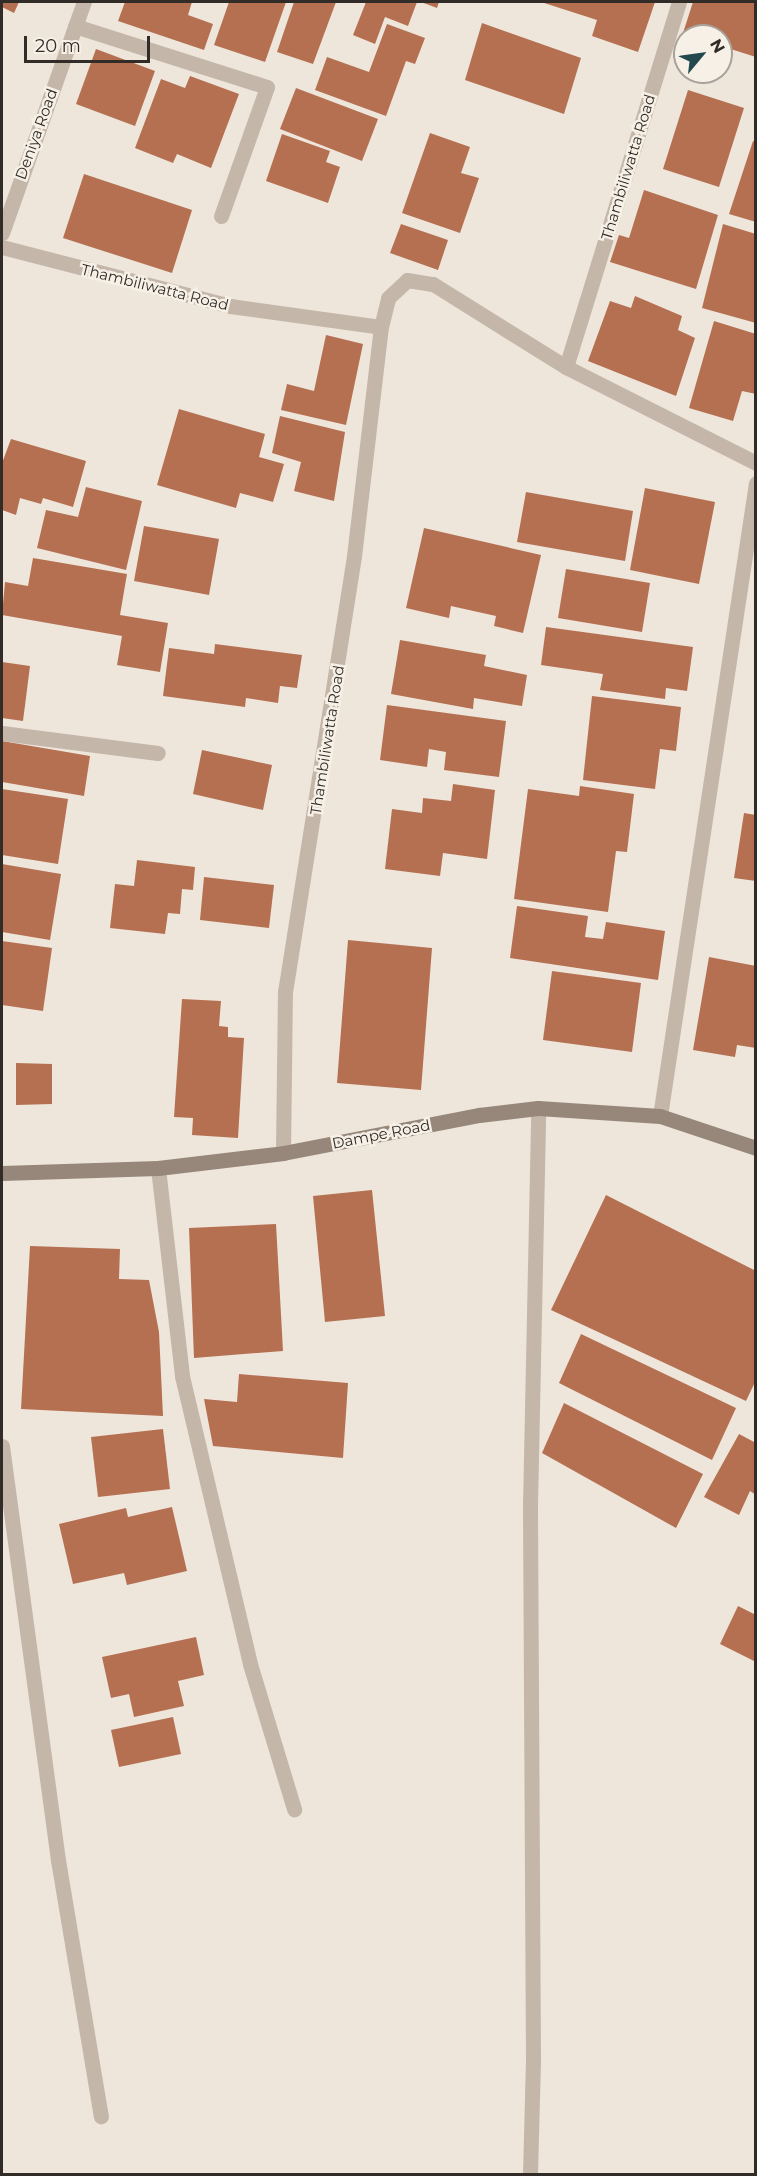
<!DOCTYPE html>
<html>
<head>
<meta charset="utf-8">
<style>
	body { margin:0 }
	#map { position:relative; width:757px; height:2176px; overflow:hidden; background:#eee6db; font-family:Montserrat,sans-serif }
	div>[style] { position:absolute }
	.building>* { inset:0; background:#b57052 }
	.street>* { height:15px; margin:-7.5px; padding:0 7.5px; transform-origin:7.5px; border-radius:7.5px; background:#c4b7a9 }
	.secondary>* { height:15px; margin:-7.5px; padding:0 7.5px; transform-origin:7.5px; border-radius:7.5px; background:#97877b }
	span { translate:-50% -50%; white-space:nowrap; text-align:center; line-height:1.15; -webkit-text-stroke:5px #f6f0e7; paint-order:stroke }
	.street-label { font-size:15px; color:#322c28 }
	.frame { position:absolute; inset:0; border:3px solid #322c28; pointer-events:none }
	.north { position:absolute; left:673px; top:24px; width:60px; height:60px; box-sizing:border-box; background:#f6f0e7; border:2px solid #a8a29b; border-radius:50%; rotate:61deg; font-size:16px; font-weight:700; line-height:24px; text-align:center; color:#322c28 }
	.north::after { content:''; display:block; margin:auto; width:21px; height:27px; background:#23484e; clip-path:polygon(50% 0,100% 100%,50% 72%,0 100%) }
	.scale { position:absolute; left:24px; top:36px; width:126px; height:27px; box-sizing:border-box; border:3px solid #322c28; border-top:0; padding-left:8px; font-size:18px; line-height:21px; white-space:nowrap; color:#322c28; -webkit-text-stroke:4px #f6f0e7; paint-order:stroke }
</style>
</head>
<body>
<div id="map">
	<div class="building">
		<i style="clip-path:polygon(2px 2px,19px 2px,14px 13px,2px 7px)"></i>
		<i style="clip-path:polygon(125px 2px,192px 2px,188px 15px,213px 24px,204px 50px,118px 21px)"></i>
		<i style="clip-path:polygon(229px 2px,286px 2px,265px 62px,214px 45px)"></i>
		<i style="clip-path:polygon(294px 2px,336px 2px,313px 64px,277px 52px)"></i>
		<i style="clip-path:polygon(366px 2px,417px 2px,408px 26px,385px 17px,375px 44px,353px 35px)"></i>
		<i style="clip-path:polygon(421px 2px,439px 2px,437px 8px)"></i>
		<i style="clip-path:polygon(541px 2px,655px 2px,638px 52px,592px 36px,597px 20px)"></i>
		<i style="clip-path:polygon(693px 2px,756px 2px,756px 57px,721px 46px,721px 36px,683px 33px)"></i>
		<i style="clip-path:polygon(482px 23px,581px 58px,564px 114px,465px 80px)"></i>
		<i style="clip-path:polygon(387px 24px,425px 38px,415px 64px,406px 61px,386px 116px,315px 90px,327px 57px,369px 72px)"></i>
		<i style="clip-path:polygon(96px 49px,155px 71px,135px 126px,76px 104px)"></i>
		<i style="clip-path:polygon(190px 76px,239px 94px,211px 168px,177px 154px,173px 163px,135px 148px,161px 79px,185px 88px)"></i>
		<i style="clip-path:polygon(296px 88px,378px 119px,362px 161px,280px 129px)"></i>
		<i style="clip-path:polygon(688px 90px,744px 108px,719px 187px,663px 169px)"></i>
		<i style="clip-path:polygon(430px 133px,470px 147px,461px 173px,479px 178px,460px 233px,402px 213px)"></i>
		<i style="clip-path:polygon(282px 134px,330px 151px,326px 162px,340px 167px,328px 203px,266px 181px)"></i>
		<i style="clip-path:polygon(753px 141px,756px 142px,756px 222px,729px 214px)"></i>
		<i style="clip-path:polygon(84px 174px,192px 210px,172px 273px,63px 238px)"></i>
		<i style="clip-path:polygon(644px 190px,718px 215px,696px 289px,610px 262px,619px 235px,629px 238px)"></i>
		<i style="clip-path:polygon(401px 224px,448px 240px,438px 270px,390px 253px)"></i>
		<i style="clip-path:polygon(723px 224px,756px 234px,756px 323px,702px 308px)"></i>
		<i style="clip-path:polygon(635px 296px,682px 316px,678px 330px,695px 338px,676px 396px,588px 361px,610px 301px,631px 308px)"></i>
		<i style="clip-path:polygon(714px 321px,756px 334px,756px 394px,742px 391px,733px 421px,689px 408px)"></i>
		<i style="clip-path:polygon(326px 335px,363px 344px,346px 425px,281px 410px,287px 384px,314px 391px)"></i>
		<i style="clip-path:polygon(179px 409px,265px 434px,259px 457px,284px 464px,273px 502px,240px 493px,236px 508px,157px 485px)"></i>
		<i style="clip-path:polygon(280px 416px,345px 432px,334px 501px,294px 491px,301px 462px,272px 453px)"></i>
		<i style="clip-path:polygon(11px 439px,86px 461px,73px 507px,43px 498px,41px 504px,20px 498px,16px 515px,2px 510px,2px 463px)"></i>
		<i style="clip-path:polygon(86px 487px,142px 501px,126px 570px,37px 548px,46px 510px,78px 517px)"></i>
		<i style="clip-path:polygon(645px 488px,715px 502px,699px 584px,630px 570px)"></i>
		<i style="clip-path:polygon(526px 492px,633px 511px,625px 561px,517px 542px)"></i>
		<i style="clip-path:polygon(144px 526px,219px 539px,209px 595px,134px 581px)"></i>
		<i style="clip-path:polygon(424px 528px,541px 555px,523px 633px,494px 626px,496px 616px,451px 606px,449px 618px,406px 608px)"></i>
		<i style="clip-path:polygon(33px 558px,127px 574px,120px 615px,168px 623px,160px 672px,117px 665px,122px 636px,2px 615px,5px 582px,28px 586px)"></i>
		<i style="clip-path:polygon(566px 569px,650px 583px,642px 632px,558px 618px)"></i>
		<i style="clip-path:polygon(546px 627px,693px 647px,687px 691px,666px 688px,665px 699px,600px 690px,603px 674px,541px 665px)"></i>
		<i style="clip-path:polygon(400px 640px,486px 655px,484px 666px,527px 675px,522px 706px,474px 698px,473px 709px,391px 694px)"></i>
		<i style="clip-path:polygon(215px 644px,302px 655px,297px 688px,280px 686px,278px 703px,246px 698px,245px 707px,163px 696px,169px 648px,214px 654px)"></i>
		<i style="clip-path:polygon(2px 662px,30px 666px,23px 721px,2px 718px)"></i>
		<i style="clip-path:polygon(592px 696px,681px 707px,676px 751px,660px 749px,655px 789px,583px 780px)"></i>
		<i style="clip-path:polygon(387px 705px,506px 721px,499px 777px,444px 770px,446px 752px,429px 749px,427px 767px,380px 760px)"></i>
		<i style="clip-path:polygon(2px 741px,90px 756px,84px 796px,2px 782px)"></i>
		<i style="clip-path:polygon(202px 750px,272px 765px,263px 810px,193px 794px)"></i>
		<i style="clip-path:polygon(453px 784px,495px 790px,487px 859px,443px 853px,440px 876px,385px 869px,392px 809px,422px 813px,423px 798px,451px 801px)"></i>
		<i style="clip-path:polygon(580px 786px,634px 794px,627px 852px,616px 851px,608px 912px,514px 899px,528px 789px,579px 796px)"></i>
		<i style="clip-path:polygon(2px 789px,68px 799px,58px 864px,2px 855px)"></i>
		<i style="clip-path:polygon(744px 813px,756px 815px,756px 881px,734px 878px)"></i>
		<i style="clip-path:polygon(137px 860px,195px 867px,193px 890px,182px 889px,180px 914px,168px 913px,165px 934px,110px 928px,115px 884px,134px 886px)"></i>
		<i style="clip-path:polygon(2px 864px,61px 874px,50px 940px,2px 932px)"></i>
		<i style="clip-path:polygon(204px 877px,274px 885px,269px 928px,200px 920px)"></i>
		<i style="clip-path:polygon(517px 906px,588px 916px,585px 937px,603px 939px,606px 922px,665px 931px,658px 980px,510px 958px)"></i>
		<i style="clip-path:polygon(348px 940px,432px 948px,421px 1090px,337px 1083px)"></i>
		<i style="clip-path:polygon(2px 941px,52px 948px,43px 1011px,2px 1005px)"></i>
		<i style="clip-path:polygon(709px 957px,756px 966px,756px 1048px,737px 1045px,735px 1057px,693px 1050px)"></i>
		<i style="clip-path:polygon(552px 971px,641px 983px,632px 1052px,543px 1040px)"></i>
		<i style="clip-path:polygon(182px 999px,221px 1001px,219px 1026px,228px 1027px,228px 1037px,244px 1038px,238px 1138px,192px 1135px,193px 1118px,174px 1117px)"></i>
		<i style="clip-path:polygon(16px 1063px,52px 1064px,52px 1104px,16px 1105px)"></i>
		<i style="clip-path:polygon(372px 1190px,385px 1316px,325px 1322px,313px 1196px)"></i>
		<i style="clip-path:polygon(606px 1195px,756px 1271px,756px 1380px,746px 1401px,551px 1310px)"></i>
		<i style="clip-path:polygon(276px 1224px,283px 1351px,194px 1358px,189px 1228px)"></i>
		<i style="clip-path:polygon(30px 1246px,120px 1249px,119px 1279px,149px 1280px,159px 1332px,163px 1416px,21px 1409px)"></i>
		<i style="clip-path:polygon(581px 1334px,736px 1408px,712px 1460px,559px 1383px)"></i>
		<i style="clip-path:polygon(239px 1374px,348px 1383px,343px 1458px,213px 1446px,204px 1399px,237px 1402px)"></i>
		<i style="clip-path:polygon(564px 1403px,703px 1474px,676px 1528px,542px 1453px)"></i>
		<i style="clip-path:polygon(163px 1429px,170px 1489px,98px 1497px,91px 1437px)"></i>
		<i style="clip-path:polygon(739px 1434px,756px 1443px,756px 1495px,750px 1491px,739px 1515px,704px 1497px)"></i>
		<i style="clip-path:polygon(172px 1507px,187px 1571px,127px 1585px,124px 1573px,73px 1584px,59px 1524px,126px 1508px,128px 1517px)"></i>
		<i style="clip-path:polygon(738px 1606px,756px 1615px,756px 1662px,720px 1644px)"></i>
		<i style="clip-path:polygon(196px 1637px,204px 1675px,178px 1681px,184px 1706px,134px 1717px,129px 1694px,111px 1698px,102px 1657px)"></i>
		<i style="clip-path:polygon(173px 1717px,181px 1754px,119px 1767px,111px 1730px)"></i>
	</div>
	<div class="street">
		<i style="left:75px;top:26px;width:201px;rotate:17.6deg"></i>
		<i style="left:267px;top:87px;width:137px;rotate:109.6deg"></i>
		<i style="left:2px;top:233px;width:245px;rotate:-70.5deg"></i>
		<i style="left:2px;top:247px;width:236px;rotate:14.5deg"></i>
		<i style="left:230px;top:306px;width:152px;rotate:7.9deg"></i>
		<i style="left:566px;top:367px;width:382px;rotate:-72.8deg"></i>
		<i style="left:2px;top:733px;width:157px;rotate:7.3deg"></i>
		<i style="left:660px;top:1116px;width:640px;rotate:-81.38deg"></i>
		<i style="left:283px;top:1153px;width:161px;rotate:-89.3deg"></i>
		<i style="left:285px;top:992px;width:441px;rotate:-81deg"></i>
		<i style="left:354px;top:556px;width:231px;rotate:-83.3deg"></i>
		<i style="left:381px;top:327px;width:30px;rotate:-76deg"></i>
		<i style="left:388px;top:298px;width:26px;rotate:-43deg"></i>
		<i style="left:407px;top:280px;width:26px;rotate:9deg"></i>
		<i style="left:433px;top:284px;width:157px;rotate:32deg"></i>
		<i style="left:566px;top:367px;width:213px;rotate:26.8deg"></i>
		<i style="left:158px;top:1168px;width:209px;rotate:83.4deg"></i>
		<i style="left:182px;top:1376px;width:296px;rotate:76.7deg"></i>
		<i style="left:250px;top:1664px;width:152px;rotate:73.1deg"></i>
		<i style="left:2px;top:1446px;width:418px;rotate:82.3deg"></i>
		<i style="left:58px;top:1860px;width:260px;rotate:80.5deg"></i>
		<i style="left:530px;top:2174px;width:111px;rotate:-88.5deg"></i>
		<i style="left:533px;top:2063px;width:558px;rotate:-90.31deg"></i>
		<i style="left:530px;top:1505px;width:397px;rotate:-88.8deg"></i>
	</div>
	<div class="secondary">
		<i style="left:2px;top:1173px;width:156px;rotate:-1.8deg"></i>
		<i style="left:158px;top:1168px;width:126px;rotate:-6.8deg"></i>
		<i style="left:283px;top:1153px;width:200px;rotate:-11deg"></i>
		<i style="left:479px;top:1115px;width:59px;rotate:-6.8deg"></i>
		<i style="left:538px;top:1108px;width:122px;rotate:3.8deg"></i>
		<i style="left:660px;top:1116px;width:101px;rotate:18.4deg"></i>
	</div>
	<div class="street-label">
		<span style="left:36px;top:134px;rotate:-70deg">Deniya Road</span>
		<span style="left:628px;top:167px;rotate:-73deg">Thambiliwatta Road</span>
		<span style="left:155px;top:287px;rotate:14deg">Thambiliwatta Road</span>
		<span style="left:327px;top:740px;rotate:-81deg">Thambiliwatta Road</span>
		<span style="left:381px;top:1134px;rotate:-11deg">Dampe Road</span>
	</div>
	<div class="frame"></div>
	<div class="north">N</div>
	<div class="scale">20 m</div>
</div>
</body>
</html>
